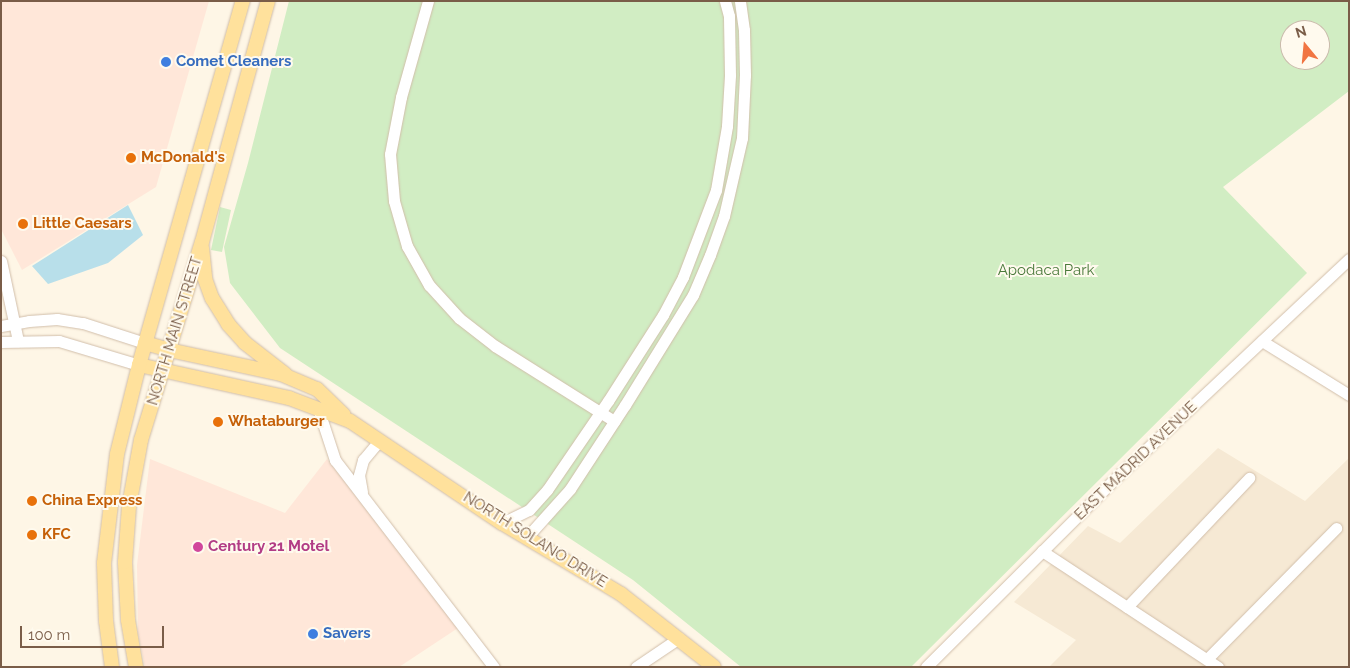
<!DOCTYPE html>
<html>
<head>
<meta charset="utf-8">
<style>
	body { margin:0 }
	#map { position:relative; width:1350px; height:668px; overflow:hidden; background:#fef6e6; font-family:Raleway,sans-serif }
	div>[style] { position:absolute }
	.residential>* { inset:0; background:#f6e9d4 }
	.commercial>* { inset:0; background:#ffe7d9 }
	.green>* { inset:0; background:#d1edc3 }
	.water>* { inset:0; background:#b8dfea }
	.roads { filter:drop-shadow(0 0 1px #d1beaa) drop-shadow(0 0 1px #d1beaa) }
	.minor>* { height:11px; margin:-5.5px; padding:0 5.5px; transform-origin:5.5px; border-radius:5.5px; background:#fff }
	.major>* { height:14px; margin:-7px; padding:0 7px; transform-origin:7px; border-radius:7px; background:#ffe19c }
	.dots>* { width:14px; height:14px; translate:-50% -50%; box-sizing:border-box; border:2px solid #fffaee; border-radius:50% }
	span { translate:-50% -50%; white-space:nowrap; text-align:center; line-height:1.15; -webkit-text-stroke:4px #fffaee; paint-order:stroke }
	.shop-label { font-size:15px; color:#366cbe; font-weight:700 }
	.left { translate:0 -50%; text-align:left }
	.food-label { font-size:15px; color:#c56008; font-weight:700 }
	.park-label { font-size:15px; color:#4b7a3c }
	.street-label { font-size:15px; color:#7a5d48 }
	.hotel-label { font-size:15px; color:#b23c85; font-weight:700 }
	.frame { position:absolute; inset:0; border:2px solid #7a5d48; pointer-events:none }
	.north { position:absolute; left:1280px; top:20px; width:50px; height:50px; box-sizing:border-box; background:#fffaee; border:1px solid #cabbac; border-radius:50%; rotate:343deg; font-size:14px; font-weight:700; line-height:20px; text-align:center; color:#7a5d48 }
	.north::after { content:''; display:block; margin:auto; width:18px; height:22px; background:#f17542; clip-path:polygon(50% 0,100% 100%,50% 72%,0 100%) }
	.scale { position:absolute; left:20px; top:626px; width:144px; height:22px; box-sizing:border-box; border:2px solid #7a5d48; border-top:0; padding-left:6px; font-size:15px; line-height:18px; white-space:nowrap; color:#7a5d48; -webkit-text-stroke:4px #fffaee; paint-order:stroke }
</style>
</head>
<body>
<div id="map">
	<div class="residential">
		<i style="clip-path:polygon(1218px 448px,1305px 501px,1349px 458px,1349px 667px,1049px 667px,1076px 640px,1014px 602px,1088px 526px,1120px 543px)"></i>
	</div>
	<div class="commercial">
		<i style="clip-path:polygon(1px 1px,209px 1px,156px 187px,22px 270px,1px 229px)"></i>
		<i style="clip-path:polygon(150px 459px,285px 513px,327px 459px,458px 628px,399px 667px,145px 667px,138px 632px,137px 565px)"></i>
	</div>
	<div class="green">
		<i style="clip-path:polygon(evenodd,289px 1px,1349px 1px,1349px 91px,1223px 187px,1307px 273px,911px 667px,741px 667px,633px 580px,280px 348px,230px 283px,224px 247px,248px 163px,289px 1px,1290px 30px,1320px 30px,1320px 60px,1290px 60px,1290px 30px)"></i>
		<i style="clip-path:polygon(220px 207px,231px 210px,222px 252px,211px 250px)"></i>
	</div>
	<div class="water">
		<i style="clip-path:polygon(128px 205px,143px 235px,108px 263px,48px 284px,32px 266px)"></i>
	</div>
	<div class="roads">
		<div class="minor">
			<i style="left:428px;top:1px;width:100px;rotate:105.7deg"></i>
			<i style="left:401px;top:97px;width:58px;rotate:100.9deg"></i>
			<i style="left:390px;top:154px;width:47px;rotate:85.1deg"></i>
			<i style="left:394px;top:201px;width:47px;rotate:73.9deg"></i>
			<i style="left:407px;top:246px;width:45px;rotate:60.6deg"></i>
			<i style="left:429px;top:285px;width:45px;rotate:47.7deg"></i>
			<i style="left:459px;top:318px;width:46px;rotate:37.9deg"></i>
			<i style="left:495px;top:346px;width:141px;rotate:32.2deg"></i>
			<i style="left:1px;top:261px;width:82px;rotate:78deg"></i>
			<i style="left:1px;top:326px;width:28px;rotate:-10deg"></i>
			<i style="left:29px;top:321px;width:28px;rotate:-4deg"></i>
			<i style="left:57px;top:319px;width:26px;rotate:9deg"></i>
			<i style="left:83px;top:323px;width:65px;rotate:17.9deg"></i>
			<i style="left:1262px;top:341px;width:102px;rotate:31.8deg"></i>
			<i style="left:1px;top:342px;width:58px;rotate:-1deg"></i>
			<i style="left:59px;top:341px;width:84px;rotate:16.7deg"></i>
			<i style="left:318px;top:408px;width:55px;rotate:71.9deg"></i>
			<i style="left:335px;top:460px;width:261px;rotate:52.5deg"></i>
			<i style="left:362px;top:492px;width:17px;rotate:-100deg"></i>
			<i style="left:359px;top:475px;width:16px;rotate:-75deg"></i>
			<i style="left:363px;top:460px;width:26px;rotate:-50deg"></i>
			<i style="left:502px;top:523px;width:30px;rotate:-26deg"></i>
			<i style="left:529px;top:510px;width:27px;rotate:-48deg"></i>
			<i style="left:547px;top:490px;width:108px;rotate:-55.6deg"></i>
			<i style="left:608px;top:401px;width:102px;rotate:-57.4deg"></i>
			<i style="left:663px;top:315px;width:43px;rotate:-62.2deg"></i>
			<i style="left:683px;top:277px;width:93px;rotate:-69.2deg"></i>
			<i style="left:716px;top:190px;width:65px;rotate:-80.2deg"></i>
			<i style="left:727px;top:126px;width:51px;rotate:-86.6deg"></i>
			<i style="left:730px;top:75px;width:59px;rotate:-91deg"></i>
			<i style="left:729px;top:16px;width:16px;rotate:-105deg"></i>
			<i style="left:527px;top:537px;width:64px;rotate:-48.1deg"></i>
			<i style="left:570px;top:489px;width:100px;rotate:-56.8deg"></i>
			<i style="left:625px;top:405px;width:129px;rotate:-58.3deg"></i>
			<i style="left:693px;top:295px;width:43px;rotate:-67deg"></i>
			<i style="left:710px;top:255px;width:41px;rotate:-70.3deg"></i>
			<i style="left:724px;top:216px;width:80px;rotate:-77deg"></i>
			<i style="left:742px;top:138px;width:63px;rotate:-87.3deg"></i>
			<i style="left:745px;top:75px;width:45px;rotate:-91.3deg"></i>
			<i style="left:744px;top:30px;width:29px;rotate:-98deg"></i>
			<i style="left:1042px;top:551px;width:211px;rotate:33.4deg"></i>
			<i style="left:1127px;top:607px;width:178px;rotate:-46.6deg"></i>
			<i style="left:1207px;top:659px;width:184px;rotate:-45.4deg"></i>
			<i style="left:636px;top:667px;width:52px;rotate:-34deg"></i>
			<i style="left:926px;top:667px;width:275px;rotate:-44.9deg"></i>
			<i style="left:1121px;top:473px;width:313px;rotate:-43.2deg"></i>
		</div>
		<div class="major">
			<i style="left:202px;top:248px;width:31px;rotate:84deg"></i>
			<i style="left:205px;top:279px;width:20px;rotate:70deg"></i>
			<i style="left:212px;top:298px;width:31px;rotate:58deg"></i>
			<i style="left:228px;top:324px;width:25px;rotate:48deg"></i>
			<i style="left:245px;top:343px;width:51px;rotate:37.8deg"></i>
			<i style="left:145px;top:343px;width:25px;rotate:16deg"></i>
			<i style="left:169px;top:350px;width:115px;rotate:12.1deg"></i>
			<i style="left:281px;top:374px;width:39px;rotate:23deg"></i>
			<i style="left:317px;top:389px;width:37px;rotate:44deg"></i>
			<i style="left:139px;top:365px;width:154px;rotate:12.4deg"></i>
			<i style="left:289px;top:398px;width:65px;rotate:20.7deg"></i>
			<i style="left:350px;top:421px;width:183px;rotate:33.9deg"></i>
			<i style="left:502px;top:523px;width:139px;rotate:30.8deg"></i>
			<i style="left:621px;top:594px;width:118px;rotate:38.1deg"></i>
			<i style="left:112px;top:667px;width:46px;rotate:-97.4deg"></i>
			<i style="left:106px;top:621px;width:58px;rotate:-92deg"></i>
			<i style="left:104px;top:563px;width:110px;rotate:-83.2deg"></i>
			<i style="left:117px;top:454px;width:92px;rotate:-76.1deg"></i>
			<i style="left:139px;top:365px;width:379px;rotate:-74.1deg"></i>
			<i style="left:136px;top:667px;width:48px;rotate:-99.7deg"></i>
			<i style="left:128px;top:620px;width:58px;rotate:-93deg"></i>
			<i style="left:125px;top:562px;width:56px;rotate:-85.9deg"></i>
			<i style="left:129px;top:506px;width:67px;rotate:-79.7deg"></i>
			<i style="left:141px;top:440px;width:207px;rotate:-72.9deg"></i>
			<i style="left:202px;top:242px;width:250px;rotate:-74.7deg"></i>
		</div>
	</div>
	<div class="dots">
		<i style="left:166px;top:62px;background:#3f7fe0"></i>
		<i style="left:131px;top:158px;background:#e8710a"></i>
		<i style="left:23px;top:224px;background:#e8710a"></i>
		<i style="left:218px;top:422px;background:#e8710a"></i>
		<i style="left:32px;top:501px;background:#e8710a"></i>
		<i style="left:32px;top:535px;background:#e8710a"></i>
		<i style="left:198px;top:547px;background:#d1479c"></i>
		<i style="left:313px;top:634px;background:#3f7fe0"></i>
	</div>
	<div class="shop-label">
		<span class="left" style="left:176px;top:62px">Comet Cleaners</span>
		<span class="left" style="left:323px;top:634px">Savers</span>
	</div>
	<div class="food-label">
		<span class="left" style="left:141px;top:158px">McDonald's</span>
		<span class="left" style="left:33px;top:224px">Little Caesars</span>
		<span class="left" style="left:228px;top:422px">Whataburger</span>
		<span class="left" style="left:42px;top:501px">China Express</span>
		<span class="left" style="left:42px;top:535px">KFC</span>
	</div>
	<div class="park-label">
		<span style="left:1046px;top:271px">Apodaca Park</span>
	</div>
	<div class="street-label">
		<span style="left:175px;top:331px;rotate:-73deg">NORTH MAIN STREET</span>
		<span style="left:1136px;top:461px;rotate:-44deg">EAST MADRID AVENUE</span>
		<span style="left:535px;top:540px;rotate:32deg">NORTH SOLANO DRIVE</span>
	</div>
	<div class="hotel-label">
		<span class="left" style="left:208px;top:547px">Century 21 Motel</span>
	</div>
	<div class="frame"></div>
	<div class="north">N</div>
	<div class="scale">100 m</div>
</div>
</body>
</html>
